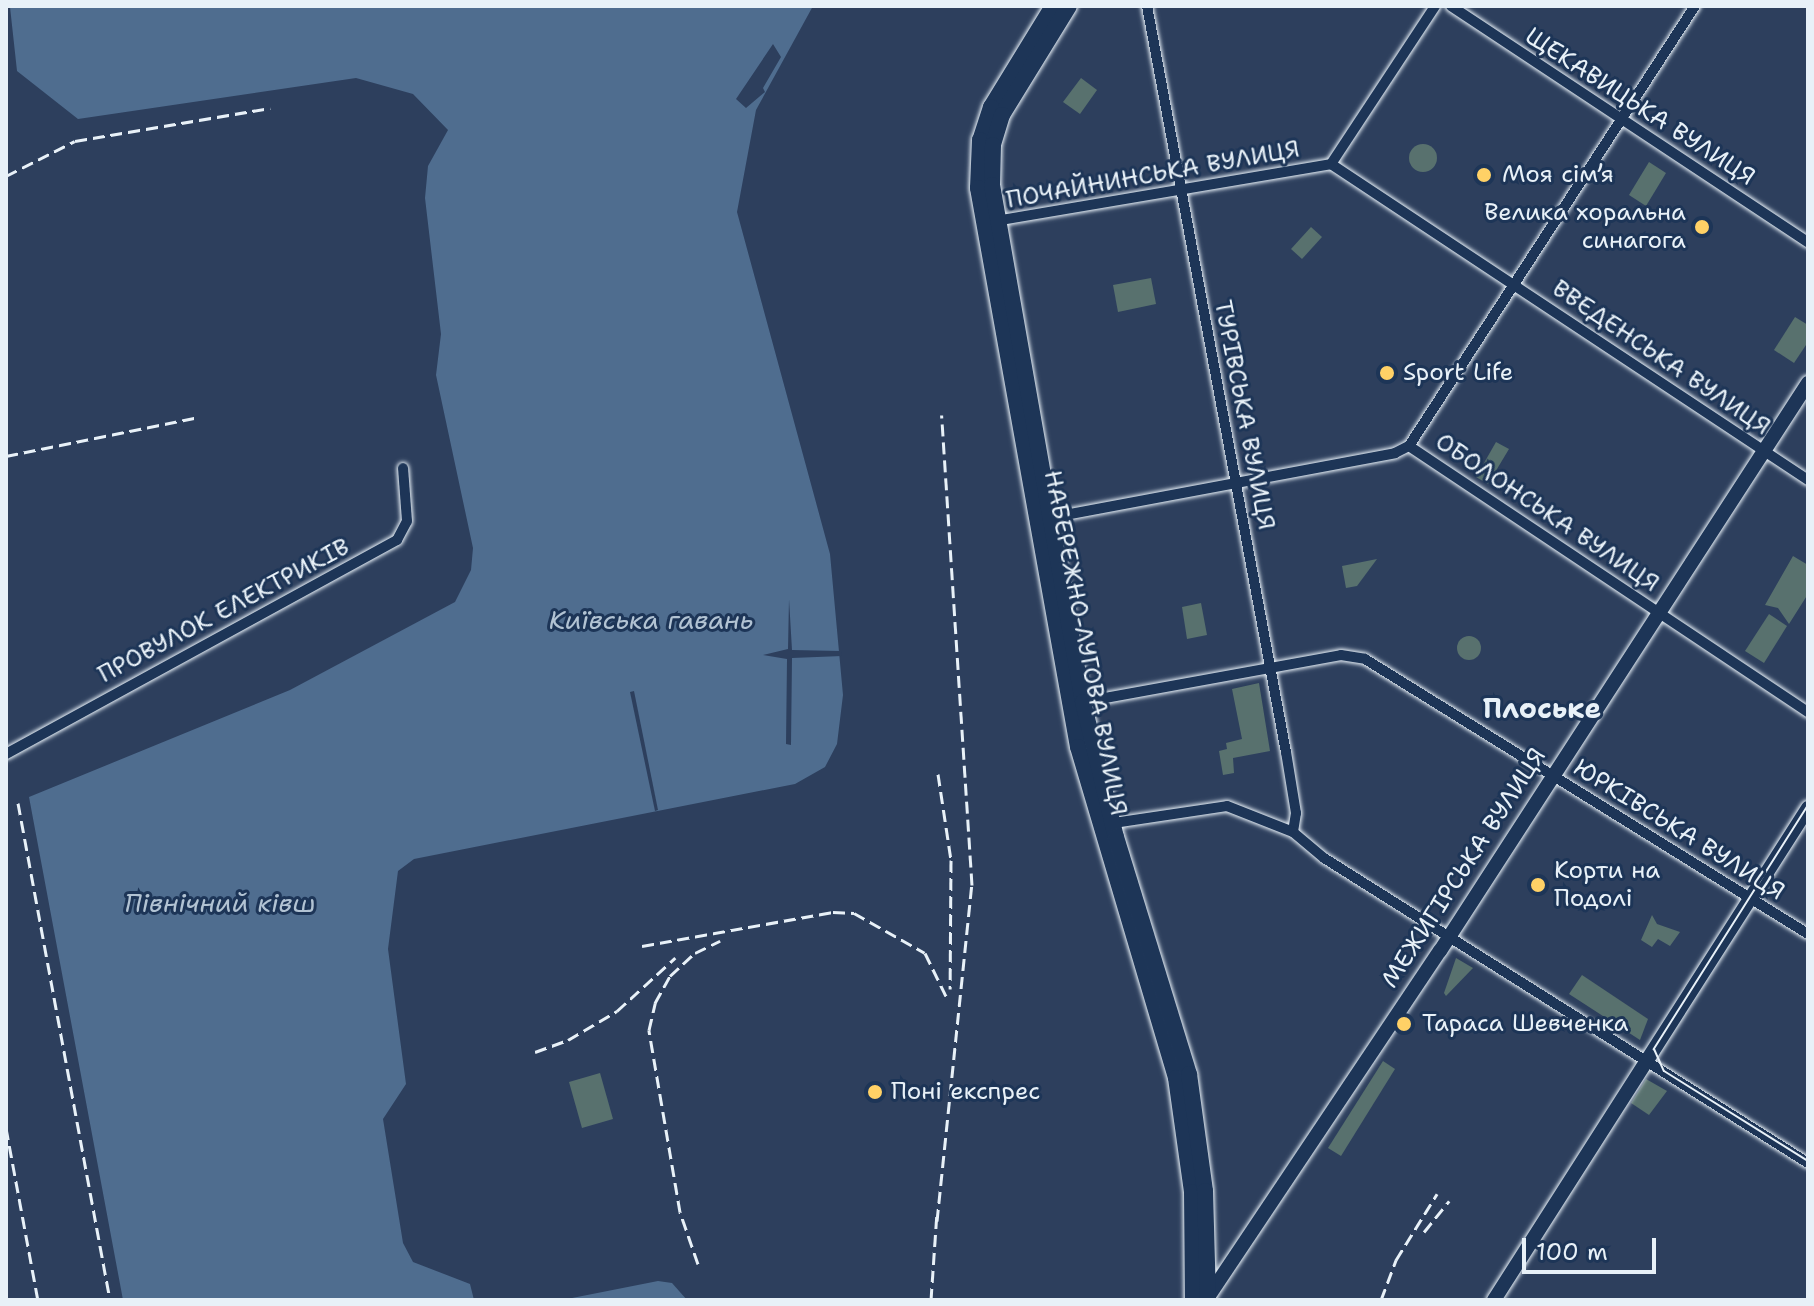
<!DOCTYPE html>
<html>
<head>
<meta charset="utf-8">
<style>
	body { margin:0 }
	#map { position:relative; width:1814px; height:1306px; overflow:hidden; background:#2d3f5d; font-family:"Shantell Sans",sans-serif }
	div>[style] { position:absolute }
	.green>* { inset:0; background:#58716e }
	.round { border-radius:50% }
	.water>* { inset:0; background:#4f6d8f }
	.pier>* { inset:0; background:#2d3f5d }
	.roads { filter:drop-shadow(0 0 2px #e8f1f8) drop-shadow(0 0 2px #e8f1f8) }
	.street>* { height:10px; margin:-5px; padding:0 5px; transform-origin:5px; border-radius:5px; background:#1d3557 }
	.secondary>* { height:14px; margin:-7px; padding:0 7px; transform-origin:7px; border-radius:7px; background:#1d3557 }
	.primary>* { height:16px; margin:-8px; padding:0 8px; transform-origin:8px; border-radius:8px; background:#1d3557 }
	.tram>* { height:2px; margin:-1px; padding:0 1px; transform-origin:1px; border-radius:1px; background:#e8f1f8 }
	.rail>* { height:3px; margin-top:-1.5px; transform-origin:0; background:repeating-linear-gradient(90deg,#e8f1f8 0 12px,transparent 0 18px) }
	.dots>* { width:22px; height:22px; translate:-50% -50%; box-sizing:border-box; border:4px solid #1d3557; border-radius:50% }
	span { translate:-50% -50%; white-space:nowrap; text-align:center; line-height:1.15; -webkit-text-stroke:6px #1d3557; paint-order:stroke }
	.street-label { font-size:24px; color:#e8f1f8 }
	.poi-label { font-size:24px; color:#e8f1f8 }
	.left { translate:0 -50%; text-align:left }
	.right { translate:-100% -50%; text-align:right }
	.water-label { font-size:26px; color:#b2c3d3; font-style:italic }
	.quarter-label { font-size:28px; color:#e8f1f8; font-weight:700 }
	.frame { position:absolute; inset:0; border:8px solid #e8f1f8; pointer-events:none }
	.scale { position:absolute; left:1522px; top:1238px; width:134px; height:36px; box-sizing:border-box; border:4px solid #e8f1f8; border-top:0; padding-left:10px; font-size:24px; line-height:28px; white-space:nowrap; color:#e8f1f8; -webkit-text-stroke:6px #1d3557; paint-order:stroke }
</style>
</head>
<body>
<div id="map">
	<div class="green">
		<i style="clip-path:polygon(1081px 78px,1097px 90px,1080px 114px,1063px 102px)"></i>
		<i class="round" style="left:1409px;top:144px;width:28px;height:28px"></i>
		<i style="clip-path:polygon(1649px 162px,1666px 173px,1646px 206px,1629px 195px)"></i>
		<i style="clip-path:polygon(1311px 227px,1322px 237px,1302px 259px,1291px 249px)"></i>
		<i style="clip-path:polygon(1151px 278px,1156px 304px,1118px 312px,1113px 285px)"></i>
		<i style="clip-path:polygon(1795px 317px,1808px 325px,1808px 342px,1794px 363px,1774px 350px)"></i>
		<i style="clip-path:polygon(1496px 442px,1509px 449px,1488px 484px,1476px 477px)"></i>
		<i style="clip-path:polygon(1793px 556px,1808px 565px,1808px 594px,1789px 624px,1778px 608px,1765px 605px)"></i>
		<i style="clip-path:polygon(1377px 559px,1357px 586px,1346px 588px,1342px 566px)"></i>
		<i style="clip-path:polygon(1201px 603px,1207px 635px,1187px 639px,1182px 607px)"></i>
		<i style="clip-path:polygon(1769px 614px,1787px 626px,1764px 663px,1745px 651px)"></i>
		<i class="round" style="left:1457px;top:636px;width:24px;height:24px"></i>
		<i style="clip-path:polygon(1259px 683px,1270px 751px,1233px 758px,1234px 773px,1223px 775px,1219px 751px,1227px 749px,1226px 743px,1242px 739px,1232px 689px)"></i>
		<i style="clip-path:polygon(1652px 915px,1657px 924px,1680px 932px,1670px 946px,1658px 939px,1652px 947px,1641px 940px)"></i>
		<i style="clip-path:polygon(1456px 958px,1473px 968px,1446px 996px,1444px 993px)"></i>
		<i style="clip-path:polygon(1582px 975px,1648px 1019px,1640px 1040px,1569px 994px)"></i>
		<i style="clip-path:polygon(1383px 1061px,1395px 1069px,1341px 1156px,1328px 1148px)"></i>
		<i style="clip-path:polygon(600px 1073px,613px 1119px,582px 1128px,569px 1082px)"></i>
		<i style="clip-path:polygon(1646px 1079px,1667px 1091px,1649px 1115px,1631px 1103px)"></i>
	</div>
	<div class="water">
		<i style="clip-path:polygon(813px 6px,756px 110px,737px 212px,830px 554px,843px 695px,837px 744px,825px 767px,795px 784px,414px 859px,398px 871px,388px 949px,406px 1084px,383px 1119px,403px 1243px,413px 1262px,470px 1284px,474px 1300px,123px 1300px,29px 797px,290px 690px,455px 602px,471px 570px,473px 548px,436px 375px,441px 334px,425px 198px,428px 166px,448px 130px,413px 94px,356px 78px,78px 119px,17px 71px,10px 7px)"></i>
		<i style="clip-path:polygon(658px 1281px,672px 1283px,687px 1300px,562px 1300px)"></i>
	</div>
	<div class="pier">
		<i style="clip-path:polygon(773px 44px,781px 57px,763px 88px,765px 92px,746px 108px,736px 99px)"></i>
		<i style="clip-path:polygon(789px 599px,792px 650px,841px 651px,842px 656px,792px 658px,791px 745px,786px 744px,787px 659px,763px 655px,788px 649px)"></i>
		<i style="clip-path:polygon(634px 691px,658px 810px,655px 811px,630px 692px)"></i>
	</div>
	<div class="roads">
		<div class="street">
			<i style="left:1147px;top:6px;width:759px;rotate:79.45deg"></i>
			<i style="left:1286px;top:752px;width:62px;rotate:80.7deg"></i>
			<i style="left:1296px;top:813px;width:19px;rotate:99deg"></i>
			<i style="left:1451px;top:6px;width:428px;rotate:33.5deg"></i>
			<i style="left:1331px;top:164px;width:572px;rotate:33.52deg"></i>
			<i style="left:995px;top:221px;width:341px;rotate:-9.6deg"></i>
			<i style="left:1331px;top:164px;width:189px;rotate:-56.6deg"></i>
			<i style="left:1409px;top:446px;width:525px;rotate:-56.98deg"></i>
			<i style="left:1049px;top:518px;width:352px;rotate:-10.6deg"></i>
			<i style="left:1395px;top:453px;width:16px;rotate:-27deg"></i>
			<i style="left:1409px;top:446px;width:480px;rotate:33.7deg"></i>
			<i style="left:1083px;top:702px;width:262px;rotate:-10.3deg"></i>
			<i style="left:1341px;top:655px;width:24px;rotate:9deg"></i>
			<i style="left:1365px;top:659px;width:521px;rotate:31.83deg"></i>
			<i style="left:6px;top:754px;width:446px;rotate:-28.7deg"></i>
			<i style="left:397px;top:540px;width:21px;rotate:-62deg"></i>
			<i style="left:407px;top:521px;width:53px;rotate:-94.3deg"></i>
			<i style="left:1107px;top:824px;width:121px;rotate:-8.5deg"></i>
			<i style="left:1227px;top:806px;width:71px;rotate:21.5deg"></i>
			<i style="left:1293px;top:832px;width:40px;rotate:40deg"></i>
			<i style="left:1324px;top:858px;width:572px;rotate:32.22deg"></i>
		</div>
		<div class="secondary">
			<i style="left:1206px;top:1300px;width:420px;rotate:-56.2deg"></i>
			<i style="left:1440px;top:951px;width:677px;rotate:-57.06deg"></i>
			<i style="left:1494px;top:1300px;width:584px;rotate:-57.45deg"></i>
		</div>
		<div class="primary">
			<i style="left:1053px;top:6px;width:119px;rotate:121.5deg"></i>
			<i style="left:991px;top:107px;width:35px;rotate:108deg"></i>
			<i style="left:980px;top:140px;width:48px;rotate:92.4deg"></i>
			<i style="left:978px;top:188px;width:568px;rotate:79.86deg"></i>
			<i style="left:1078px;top:747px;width:345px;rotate:73.5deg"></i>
			<i style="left:1176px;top:1078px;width:115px;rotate:82deg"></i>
			<i style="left:1192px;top:1192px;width:108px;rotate:89.5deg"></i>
			<i style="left:1069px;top:6px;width:128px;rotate:121.6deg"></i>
			<i style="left:1002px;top:115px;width:31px;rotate:107deg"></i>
			<i style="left:993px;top:145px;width:40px;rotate:91.4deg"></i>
			<i style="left:992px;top:185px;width:525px;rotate:80.02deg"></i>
			<i style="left:1083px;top:702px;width:139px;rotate:76.3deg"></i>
			<i style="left:1116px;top:837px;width:248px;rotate:72.9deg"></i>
			<i style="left:1189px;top:1074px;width:118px;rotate:82.2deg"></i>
			<i style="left:1205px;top:1191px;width:109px;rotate:88.4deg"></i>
		</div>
	</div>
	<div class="tram">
		<i style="left:1808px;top:805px;width:289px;rotate:122.3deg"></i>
		<i style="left:1654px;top:1049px;width:24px;rotate:66deg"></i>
		<i style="left:1664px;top:1071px;width:170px;rotate:32deg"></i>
	</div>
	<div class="rail">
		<i style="left:6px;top:176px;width:77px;rotate:-26.9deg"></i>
		<i style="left:75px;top:141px;width:198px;rotate:-9.6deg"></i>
		<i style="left:6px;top:456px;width:197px;rotate:-11.4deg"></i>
		<i style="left:938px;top:774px;width:87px;rotate:81.4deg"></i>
		<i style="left:951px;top:860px;width:129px;rotate:90.4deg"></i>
		<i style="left:18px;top:803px;width:505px;rotate:79.51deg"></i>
		<i style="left:642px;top:946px;width:194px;rotate:-10.1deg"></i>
		<i style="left:833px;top:912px;width:21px;rotate:3deg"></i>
		<i style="left:854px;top:913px;width:81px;rotate:29.4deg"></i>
		<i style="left:925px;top:953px;width:48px;rotate:64deg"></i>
		<i style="left:535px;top:1052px;width:35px;rotate:-20deg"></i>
		<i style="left:568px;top:1040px;width:57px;rotate:-30.6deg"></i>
		<i style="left:617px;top:1011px;width:79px;rotate:-42.4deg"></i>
		<i style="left:6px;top:1128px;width:175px;rotate:79.5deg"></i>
		<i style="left:937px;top:1221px;width:338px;rotate:-84.1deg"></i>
		<i style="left:972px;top:885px;width:471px;rotate:-93.7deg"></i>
		<i style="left:1424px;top:1232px;width:40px;rotate:-51deg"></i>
		<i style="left:698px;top:1264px;width:55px;rotate:-109.1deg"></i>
		<i style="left:680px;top:1212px;width:185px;rotate:-99.7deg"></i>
		<i style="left:649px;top:1030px;width:28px;rotate:-77deg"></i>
		<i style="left:655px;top:1003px;width:31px;rotate:-61deg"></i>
		<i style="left:670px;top:976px;width:34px;rotate:-43deg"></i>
		<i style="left:695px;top:953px;width:28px;rotate:-26deg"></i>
		<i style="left:931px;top:1300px;width:88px;rotate:-86.1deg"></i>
		<i style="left:1381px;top:1300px;width:43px;rotate:-69.4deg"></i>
		<i style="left:1396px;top:1260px;width:78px;rotate:-58.2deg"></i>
	</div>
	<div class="dots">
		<i style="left:1484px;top:175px;background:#ffd166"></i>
		<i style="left:1702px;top:227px;background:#ffd166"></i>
		<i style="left:1387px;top:373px;background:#ffd166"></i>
		<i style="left:1538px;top:885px;background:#ffd166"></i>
		<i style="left:1404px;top:1024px;background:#ffd166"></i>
		<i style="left:875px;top:1092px;background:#ffd166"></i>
	</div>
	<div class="street-label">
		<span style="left:1640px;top:107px;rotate:33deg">ЩЕКАВИЦЬКА ВУЛИЦЯ</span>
		<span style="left:1153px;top:175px;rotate:-10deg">ПОЧАЙНИНСЬКА ВУЛИЦЯ</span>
		<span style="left:1661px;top:358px;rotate:34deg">ВВЕДЕНСЬКА ВУЛИЦЯ</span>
		<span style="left:1244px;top:415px;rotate:79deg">ТУРІВСЬКА ВУЛИЦЯ</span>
		<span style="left:1547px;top:513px;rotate:34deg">ОБОЛОНСЬКА ВУЛИЦЯ</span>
		<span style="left:224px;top:611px;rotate:-28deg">ПРОВУЛОК ЕЛЕКТРИКІВ</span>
		<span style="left:1085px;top:643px;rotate:79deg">НАБЕРЕЖНО-ЛУГОВА ВУЛИЦЯ</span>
		<span style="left:1679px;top:830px;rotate:32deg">ЮРКІВСЬКА ВУЛИЦЯ</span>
		<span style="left:1464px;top:868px;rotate:-57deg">МЕЖИГІРСЬКА ВУЛИЦЯ</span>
	</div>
	<div class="poi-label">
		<span class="left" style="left:1502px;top:175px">Моя сім’я</span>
		<span class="right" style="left:1686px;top:227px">Велика хоральна<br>синагога</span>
		<span class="left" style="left:1403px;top:373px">Sport Life</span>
		<span class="left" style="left:1554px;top:885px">Корти на<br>Подолі</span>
		<span class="left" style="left:1422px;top:1024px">Тараса Шевченка</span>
		<span class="left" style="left:891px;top:1092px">Поні експрес</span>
	</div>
	<div class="water-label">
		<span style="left:651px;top:620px">Київська гавань</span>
		<span style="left:220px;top:903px">Північний ківш</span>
	</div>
	<div class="quarter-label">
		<span style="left:1542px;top:708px">Плоське</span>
	</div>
	<div class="frame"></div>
	<div class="scale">100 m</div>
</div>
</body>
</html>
